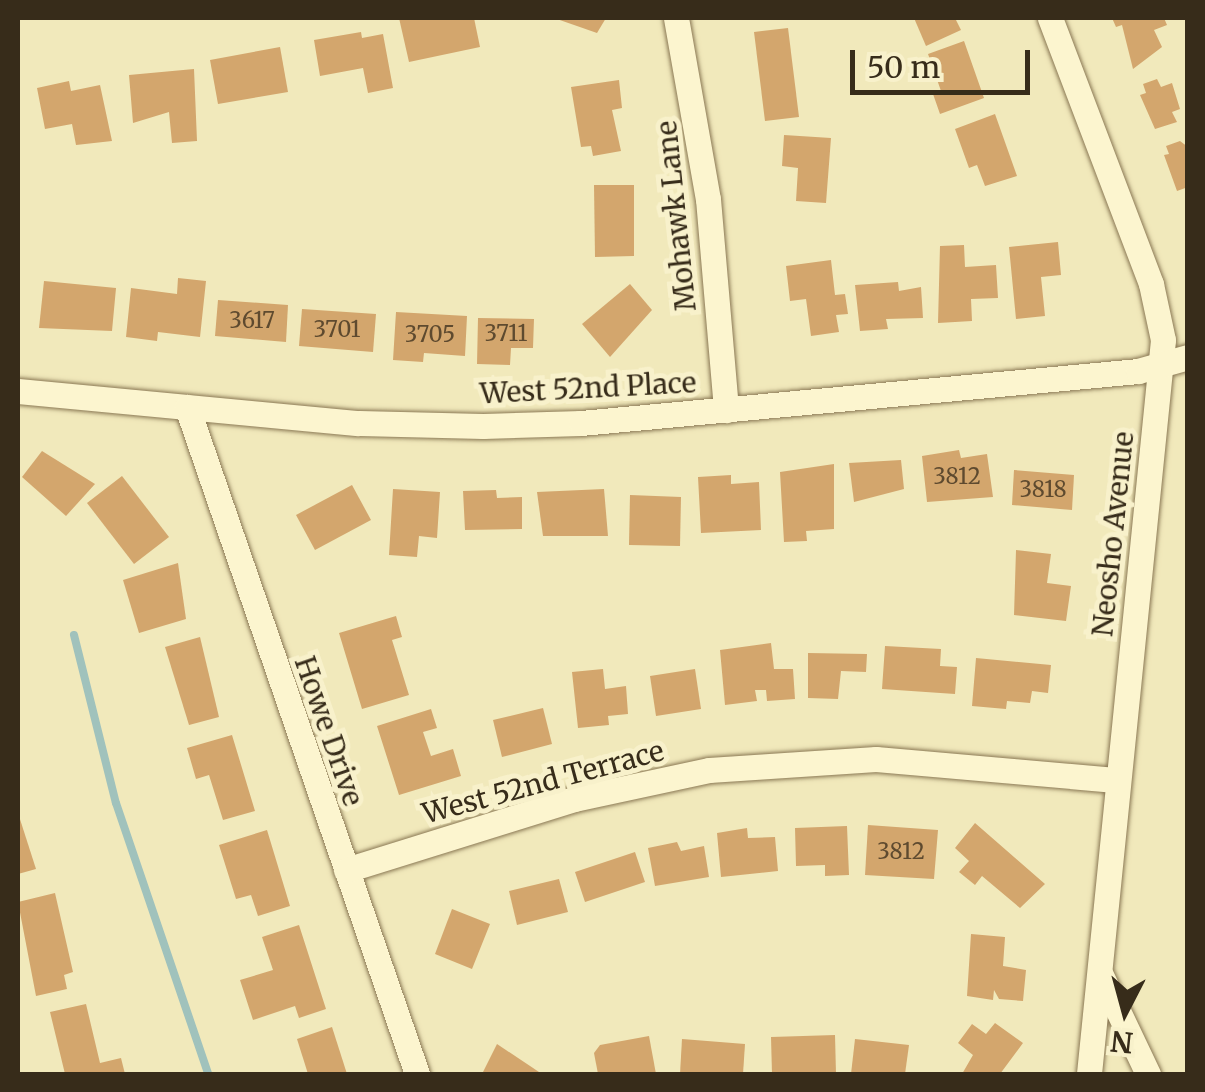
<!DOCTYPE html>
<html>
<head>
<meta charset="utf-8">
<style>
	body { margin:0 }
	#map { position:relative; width:1205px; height:1092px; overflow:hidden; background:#f1e9bb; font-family:Merriweather,serif }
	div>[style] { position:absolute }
	.stream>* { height:8px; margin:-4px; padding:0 4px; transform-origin:4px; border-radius:4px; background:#a0c2bc }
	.building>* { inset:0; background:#d3a66d }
	.roads { filter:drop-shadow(0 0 2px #8a7854) drop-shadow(0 0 2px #8a7854) }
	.minor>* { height:25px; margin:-12.5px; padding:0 12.5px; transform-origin:12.5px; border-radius:12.5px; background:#fcf5cf }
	span { translate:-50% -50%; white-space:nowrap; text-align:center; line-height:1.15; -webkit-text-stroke:10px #f8f1cb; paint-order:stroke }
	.number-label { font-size:22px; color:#5e4a2f }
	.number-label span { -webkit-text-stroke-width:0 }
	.street-label { font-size:28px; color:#372c1a }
	.frame { position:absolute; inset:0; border:20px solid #372c1a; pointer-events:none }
	.north { position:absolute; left:1075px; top:962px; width:100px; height:100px; -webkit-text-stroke:8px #f8f1cb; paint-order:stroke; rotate:186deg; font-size:28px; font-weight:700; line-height:40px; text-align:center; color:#372c1a }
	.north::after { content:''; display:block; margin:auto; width:35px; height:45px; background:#372c1a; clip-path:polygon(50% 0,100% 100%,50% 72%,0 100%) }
	.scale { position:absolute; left:850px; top:50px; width:180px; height:45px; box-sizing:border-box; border:5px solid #372c1a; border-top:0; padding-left:12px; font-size:30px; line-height:35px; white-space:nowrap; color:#372c1a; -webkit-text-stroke:8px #f8f1cb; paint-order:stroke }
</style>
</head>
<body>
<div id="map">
	<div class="stream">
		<i style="left:74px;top:635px;width:173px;rotate:76deg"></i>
		<i style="left:116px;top:803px;width:286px;rotate:71.2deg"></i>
	</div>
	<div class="building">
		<i style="clip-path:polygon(399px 18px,474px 18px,480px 47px,409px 62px)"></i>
		<i style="clip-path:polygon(554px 18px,606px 18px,597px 33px)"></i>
		<i style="clip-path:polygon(914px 18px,955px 18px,961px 30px,926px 46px)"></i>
		<i style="clip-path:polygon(1112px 18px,1164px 18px,1167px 25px,1154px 30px,1162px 47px,1133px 69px,1122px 25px,1116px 27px)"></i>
		<i style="clip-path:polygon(788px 28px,799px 117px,765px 121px,754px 32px)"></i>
		<i style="clip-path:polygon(361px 32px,362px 38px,383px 34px,393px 88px,368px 93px,363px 68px,320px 76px,314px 40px)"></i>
		<i style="clip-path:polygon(964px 41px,984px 98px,940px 114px,933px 94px,941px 91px,928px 54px)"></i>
		<i style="clip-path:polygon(280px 47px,288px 92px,218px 104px,210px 60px)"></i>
		<i style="clip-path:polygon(194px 69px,197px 141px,172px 143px,169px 112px,133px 123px,129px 75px)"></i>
		<i style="clip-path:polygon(1157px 79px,1161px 87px,1172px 83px,1180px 109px,1172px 112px,1177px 122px,1155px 129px,1140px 95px,1146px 93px,1143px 84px)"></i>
		<i style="clip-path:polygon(619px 80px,622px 108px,612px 110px,621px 151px,593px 156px,591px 146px,581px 147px,571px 87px)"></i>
		<i style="clip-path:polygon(69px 81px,71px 91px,100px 85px,112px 141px,76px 145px,72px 124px,45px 129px,37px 88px)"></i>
		<i style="clip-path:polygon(995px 114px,1017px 176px,985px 186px,977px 165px,969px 168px,955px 129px)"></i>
		<i style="clip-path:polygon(784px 135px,831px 138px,826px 203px,796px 201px,798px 168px,782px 166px)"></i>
		<i style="clip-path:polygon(1180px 141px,1188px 147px,1188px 187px,1177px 191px,1164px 155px,1169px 154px,1166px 146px)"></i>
		<i style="clip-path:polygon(594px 185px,634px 185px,634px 256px,595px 257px)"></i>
		<i style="clip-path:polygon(1058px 242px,1061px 275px,1041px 277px,1045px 316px,1016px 319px,1009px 247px)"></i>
		<i style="clip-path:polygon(964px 245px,965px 267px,996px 265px,998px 298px,971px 299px,972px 321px,938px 323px,940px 246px)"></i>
		<i style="clip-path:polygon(831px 260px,835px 295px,845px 294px,848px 314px,836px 315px,839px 332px,811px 336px,806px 299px,790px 301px,786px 266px)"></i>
		<i style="clip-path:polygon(178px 278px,206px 281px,200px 337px,158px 332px,157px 341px,126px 337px,131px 288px,177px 294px)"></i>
		<i style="clip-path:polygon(44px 281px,116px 288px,112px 331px,39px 328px)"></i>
		<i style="clip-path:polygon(898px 282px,899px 291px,921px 287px,923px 318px,886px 319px,888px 329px,860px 331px,855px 285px)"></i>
		<i style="clip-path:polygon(630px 284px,652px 310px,610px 357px,582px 324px)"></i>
		<i style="clip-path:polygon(218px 300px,288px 305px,286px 342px,215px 336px)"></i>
		<i style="clip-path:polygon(302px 309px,376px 314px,373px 352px,299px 346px)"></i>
		<i style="clip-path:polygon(396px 312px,467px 316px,465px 356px,424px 353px,423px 362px,393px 360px)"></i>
		<i style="clip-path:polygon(478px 318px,534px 319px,533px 348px,511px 348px,510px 365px,477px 364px)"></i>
		<i style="clip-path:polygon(959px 450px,961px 458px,987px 454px,993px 497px,927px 502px,922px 456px)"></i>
		<i style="clip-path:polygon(42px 451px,95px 484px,66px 516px,22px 477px)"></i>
		<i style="clip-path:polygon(901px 460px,904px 489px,854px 502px,849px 463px)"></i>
		<i style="clip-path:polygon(834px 464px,834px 529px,806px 531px,807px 541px,784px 542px,780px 472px)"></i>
		<i style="clip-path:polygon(1014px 470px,1074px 475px,1072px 510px,1012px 505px)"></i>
		<i style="clip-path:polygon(731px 475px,731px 484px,759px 482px,761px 530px,701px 533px,698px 477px)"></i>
		<i style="clip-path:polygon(122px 476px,169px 537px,134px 564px,87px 503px)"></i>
		<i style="clip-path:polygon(352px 485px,371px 520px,315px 550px,296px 515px)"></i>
		<i style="clip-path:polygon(393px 489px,440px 492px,437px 538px,419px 536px,417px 557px,389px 555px)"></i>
		<i style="clip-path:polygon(604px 489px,608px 536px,543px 536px,537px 492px)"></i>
		<i style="clip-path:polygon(496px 490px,497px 498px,522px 497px,522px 529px,465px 530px,463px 491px)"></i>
		<i style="clip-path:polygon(630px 495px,681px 497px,680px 546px,629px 545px)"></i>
		<i style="clip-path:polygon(1016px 550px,1051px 554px,1047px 583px,1071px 586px,1066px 621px,1014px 615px)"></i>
		<i style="clip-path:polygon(178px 563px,186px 619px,139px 633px,123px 580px)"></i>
		<i style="clip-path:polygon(396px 616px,402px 637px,392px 640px,409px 695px,362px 709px,339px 633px)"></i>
		<i style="clip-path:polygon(200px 637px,219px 717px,189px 725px,165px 647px)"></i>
		<i style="clip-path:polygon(771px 643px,774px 669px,793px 669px,795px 699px,767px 701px,766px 690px,755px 690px,757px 701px,725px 705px,720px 650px)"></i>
		<i style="clip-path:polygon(885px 646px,941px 649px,940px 666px,957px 667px,955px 694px,882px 689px)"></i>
		<i style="clip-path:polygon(808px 653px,867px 654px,866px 672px,841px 671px,838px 699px,808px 698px)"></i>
		<i style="clip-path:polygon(976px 658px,1051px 665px,1048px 693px,1032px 691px,1030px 703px,1007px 701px,1006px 709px,972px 706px)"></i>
		<i style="clip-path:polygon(603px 669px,605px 689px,626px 686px,628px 714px,608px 716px,609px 725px,578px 728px,572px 672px)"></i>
		<i style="clip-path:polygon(695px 669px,701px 709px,656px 716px,650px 676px)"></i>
		<i style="clip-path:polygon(543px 708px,552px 744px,502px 757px,493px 720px)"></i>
		<i style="clip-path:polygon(431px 709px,437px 728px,423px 732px,431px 756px,453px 749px,461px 776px,399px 795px,377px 726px)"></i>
		<i style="clip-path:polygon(232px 735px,255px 811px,223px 820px,209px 775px,196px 779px,187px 748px)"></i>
		<i style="clip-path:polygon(18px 813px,36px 869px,18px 874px)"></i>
		<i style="clip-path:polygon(975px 823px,1045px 884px,1020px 908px,982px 876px,975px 885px,959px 872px,969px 861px,955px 848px)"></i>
		<i style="clip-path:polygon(868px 825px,938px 830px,934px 879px,865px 875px)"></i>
		<i style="clip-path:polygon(847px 826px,849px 875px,825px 876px,825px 865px,796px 866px,795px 828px)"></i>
		<i style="clip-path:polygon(747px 828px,748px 838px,775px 837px,778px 871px,721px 877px,717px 833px)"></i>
		<i style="clip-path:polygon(267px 830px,290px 906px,258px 916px,251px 895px,236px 899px,219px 845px)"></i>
		<i style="clip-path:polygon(677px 842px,681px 851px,704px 846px,709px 877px,655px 886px,648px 848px)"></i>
		<i style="clip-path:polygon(635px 852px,645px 882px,585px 902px,575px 872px)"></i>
		<i style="clip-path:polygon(559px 879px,568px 912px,517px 925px,509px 891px)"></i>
		<i style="clip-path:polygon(55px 893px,73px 972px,64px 975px,67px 989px,36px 996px,18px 902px)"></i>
		<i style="clip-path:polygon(452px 909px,490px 924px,472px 969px,435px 954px)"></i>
		<i style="clip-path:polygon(299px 925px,326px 1009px,299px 1018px,295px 1006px,253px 1020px,240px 980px,273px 970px,262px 937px)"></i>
		<i style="clip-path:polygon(971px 934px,1005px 937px,1003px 966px,1026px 970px,1023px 1001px,999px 999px,994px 990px,993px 1000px,967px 996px)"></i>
		<i style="clip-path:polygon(86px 1004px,100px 1063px,121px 1058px,125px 1074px,65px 1074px,50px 1012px)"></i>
		<i style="clip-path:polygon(995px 1023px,1023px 1043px,1000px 1074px,962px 1074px,973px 1055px,958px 1043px,972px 1024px,986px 1034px)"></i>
		<i style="clip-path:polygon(332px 1027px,347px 1074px,308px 1074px,297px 1039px)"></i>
		<i style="clip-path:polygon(835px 1035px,836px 1074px,772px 1074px,771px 1037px)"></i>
		<i style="clip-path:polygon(649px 1036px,656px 1074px,598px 1074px,594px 1053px,600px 1045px)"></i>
		<i style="clip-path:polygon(682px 1039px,745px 1044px,743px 1074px,680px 1074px)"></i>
		<i style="clip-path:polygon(855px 1039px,909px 1045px,905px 1074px,851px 1074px)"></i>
		<i style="clip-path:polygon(497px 1044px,542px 1074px,482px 1074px)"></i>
	</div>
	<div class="roads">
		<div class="minor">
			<i style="left:676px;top:18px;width:184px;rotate:80deg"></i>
			<i style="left:708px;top:199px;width:212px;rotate:85.1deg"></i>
			<i style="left:1050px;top:18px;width:285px;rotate:69.2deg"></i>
			<i style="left:1151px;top:284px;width:57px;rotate:77.9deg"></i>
			<i style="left:1163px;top:340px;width:738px;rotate:95.76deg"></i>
			<i style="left:18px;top:391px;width:342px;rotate:5.4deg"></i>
			<i style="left:359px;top:423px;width:124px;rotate:1.4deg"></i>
			<i style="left:483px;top:426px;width:98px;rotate:-1.8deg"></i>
			<i style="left:581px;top:423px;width:559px;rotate:-5.33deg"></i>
			<i style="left:1138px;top:371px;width:52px;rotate:-15.6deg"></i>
			<i style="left:187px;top:407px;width:706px;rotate:70.97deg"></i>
			<i style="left:346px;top:870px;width:239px;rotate:-17.3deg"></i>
			<i style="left:574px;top:799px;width:138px;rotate:-12.1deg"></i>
			<i style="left:709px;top:770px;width:167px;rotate:-3.8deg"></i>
			<i style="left:876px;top:759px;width:243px;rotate:5deg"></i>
			<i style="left:1101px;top:975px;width:110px;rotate:64.6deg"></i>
		</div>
	</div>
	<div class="number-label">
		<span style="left:252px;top:321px">3617</span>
		<span style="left:337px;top:330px">3701</span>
		<span style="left:506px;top:334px">3711</span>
		<span style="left:430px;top:335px">3705</span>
		<span style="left:957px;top:477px">3812</span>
		<span style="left:1043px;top:490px">3818</span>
		<span style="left:901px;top:852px">3812</span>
	</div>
	<div class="street-label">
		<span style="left:676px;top:216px;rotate:-96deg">Mohawk Lane</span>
		<span style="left:588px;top:388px;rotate:-3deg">West 52nd Place</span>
		<span style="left:1113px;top:534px;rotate:-84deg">Neosho Avenue</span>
		<span style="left:329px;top:731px;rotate:71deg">Howe Drive</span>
		<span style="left:543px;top:782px;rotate:-15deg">West 52nd Terrace</span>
	</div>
	<div class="frame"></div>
	<div class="north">N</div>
	<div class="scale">50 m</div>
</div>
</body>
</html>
